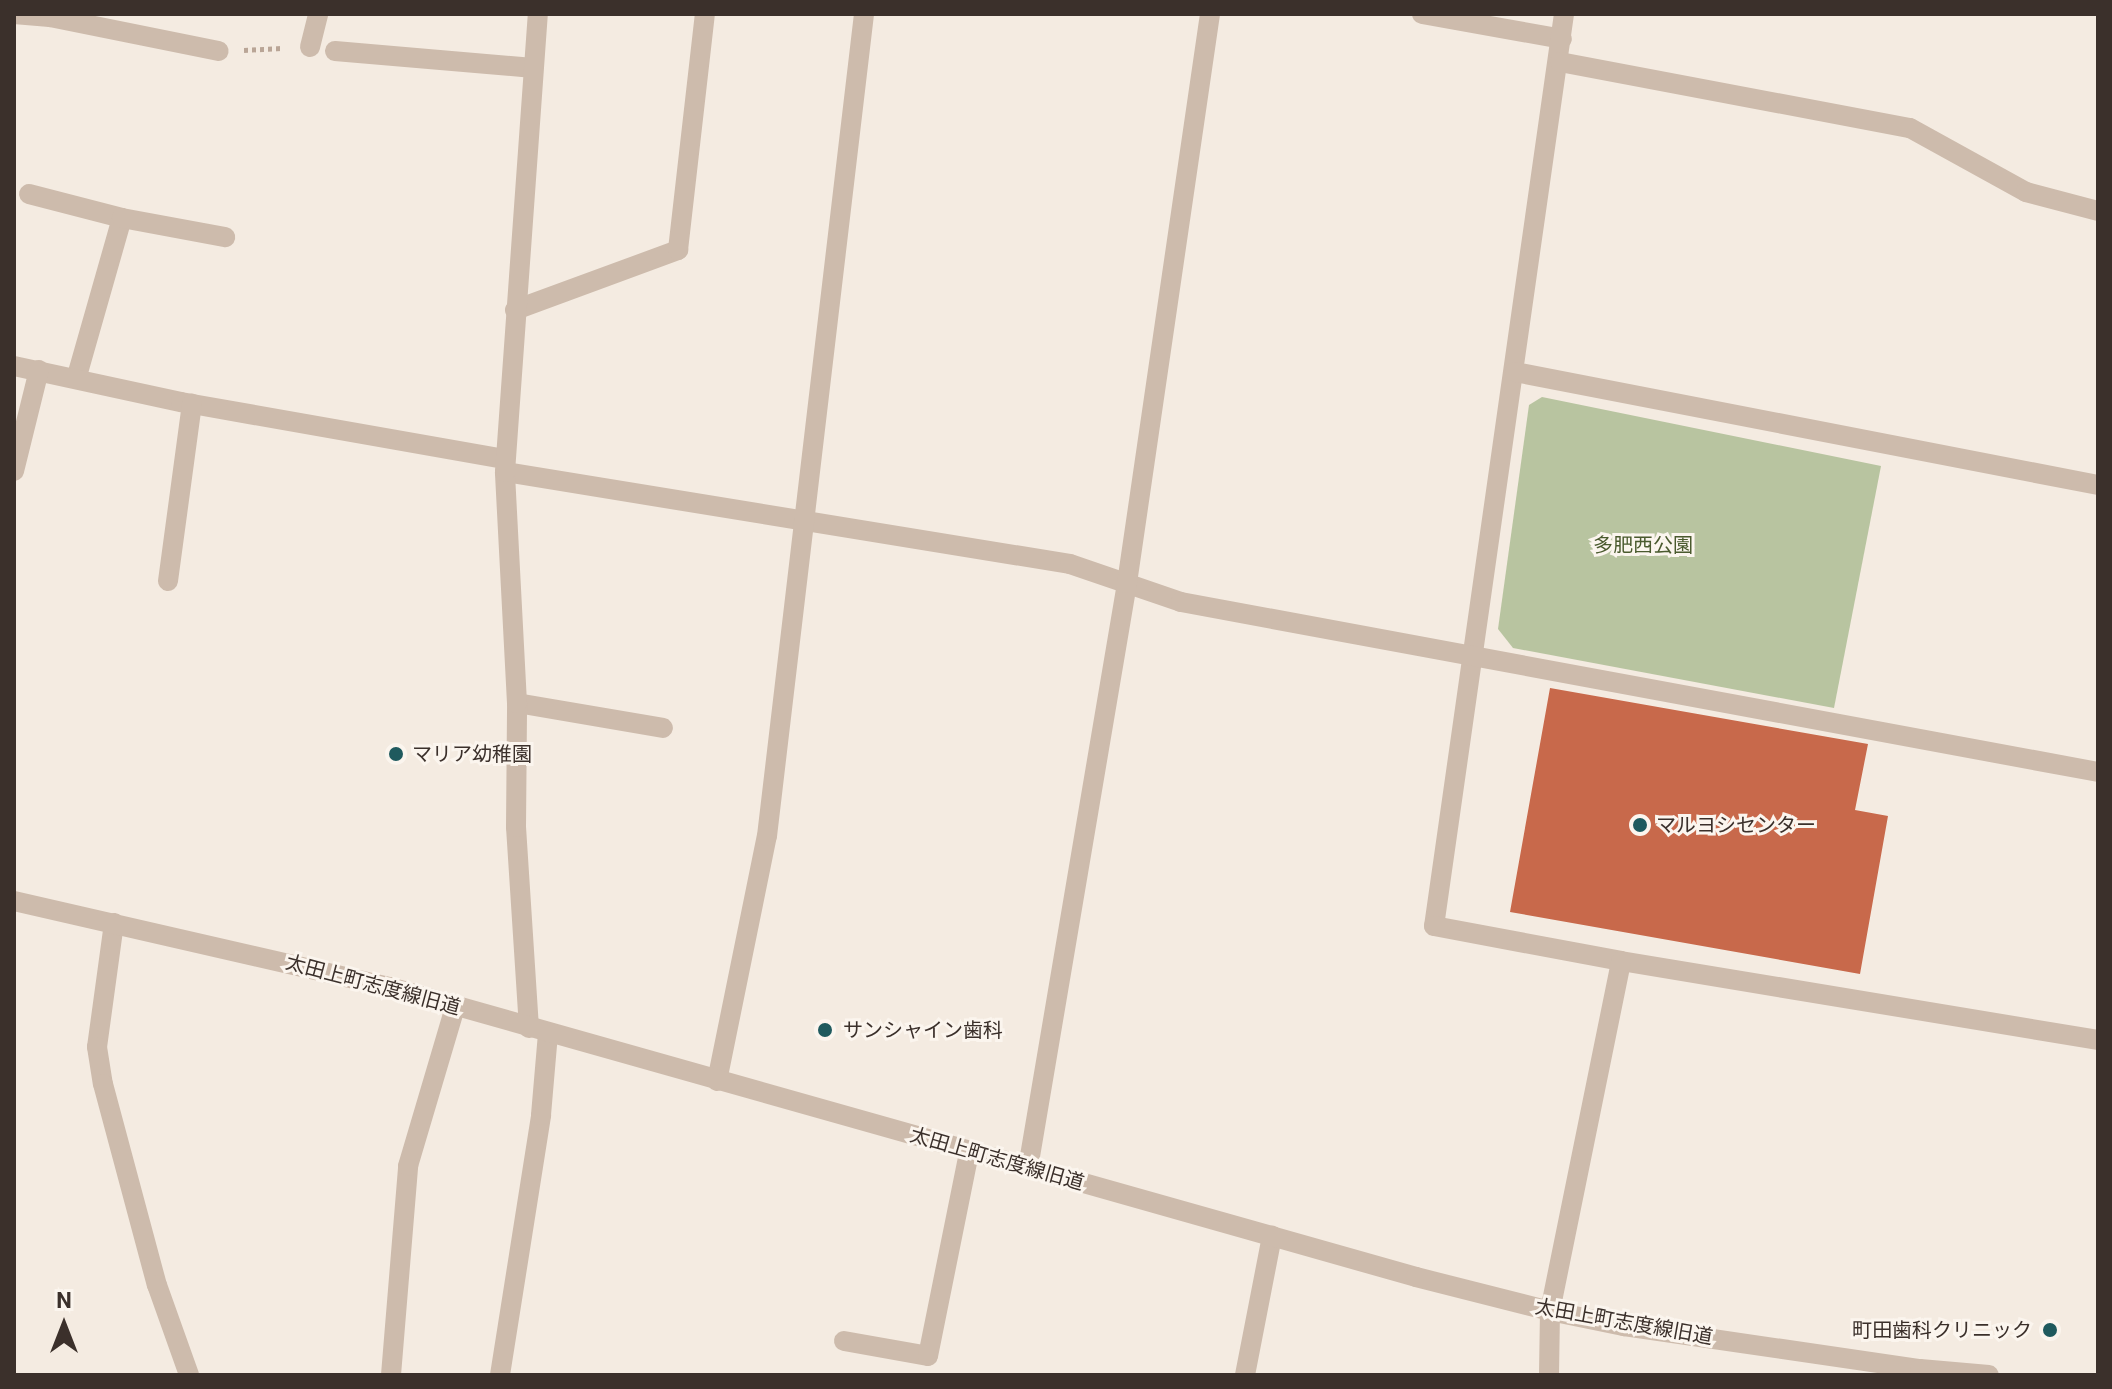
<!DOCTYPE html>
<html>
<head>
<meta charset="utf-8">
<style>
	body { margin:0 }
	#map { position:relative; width:2112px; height:1389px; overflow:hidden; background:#f4ebe1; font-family:Roboto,"Noto Sans JP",sans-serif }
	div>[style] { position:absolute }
	.green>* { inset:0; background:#b8c4a0 }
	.building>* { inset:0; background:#c8694b }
	.path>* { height:5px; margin-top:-2.5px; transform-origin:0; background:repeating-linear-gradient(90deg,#b9a596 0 4px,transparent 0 8px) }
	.minor>* { height:20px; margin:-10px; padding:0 10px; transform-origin:10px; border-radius:10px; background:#cdbbac }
	.tertiary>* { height:20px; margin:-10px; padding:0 10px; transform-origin:10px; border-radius:10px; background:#cdbbac }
	.dots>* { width:22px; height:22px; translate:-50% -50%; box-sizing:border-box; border:4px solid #fbf5ee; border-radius:50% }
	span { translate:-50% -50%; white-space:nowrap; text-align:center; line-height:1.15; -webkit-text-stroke:6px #fbf5ee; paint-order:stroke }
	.park-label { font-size:20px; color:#4a5a2e }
	.poi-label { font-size:20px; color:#3b302b }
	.left { translate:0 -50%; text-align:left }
	.right { translate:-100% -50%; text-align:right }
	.street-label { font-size:20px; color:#3b302b }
	.frame { position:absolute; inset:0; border:16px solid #3b302b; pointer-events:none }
	.north { position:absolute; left:24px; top:1285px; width:80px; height:80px; -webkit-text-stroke:6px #fbf5ee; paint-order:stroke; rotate:0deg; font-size:22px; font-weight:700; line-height:32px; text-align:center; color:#3b302b }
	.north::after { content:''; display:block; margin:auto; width:28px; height:36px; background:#3b302b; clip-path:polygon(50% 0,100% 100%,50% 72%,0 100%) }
</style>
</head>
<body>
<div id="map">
	<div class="green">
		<i style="clip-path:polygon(1542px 397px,1881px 466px,1834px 708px,1513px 648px,1498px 629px,1529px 405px)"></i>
	</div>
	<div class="building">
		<i style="clip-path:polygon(1550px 688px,1868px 744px,1855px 810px,1888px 816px,1860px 974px,1510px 912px)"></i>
	</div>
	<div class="path">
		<i style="left:244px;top:50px;width:38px;rotate:-3deg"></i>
	</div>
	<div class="minor">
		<i style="left:14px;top:14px;width:36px;rotate:5deg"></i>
		<i style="left:50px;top:17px;width:172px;rotate:11.4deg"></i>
		<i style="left:1422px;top:14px;width:142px;rotate:10.1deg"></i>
		<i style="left:1564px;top:14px;width:921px;rotate:98.11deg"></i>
		<i style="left:1434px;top:926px;width:190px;rotate:10.6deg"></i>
		<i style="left:1621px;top:961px;width:483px;rotate:9.4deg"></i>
		<i style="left:310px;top:47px;width:34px;rotate:-76deg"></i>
		<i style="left:335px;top:51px;width:199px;rotate:4.9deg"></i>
		<i style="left:1560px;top:62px;width:356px;rotate:10.7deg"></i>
		<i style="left:1910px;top:128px;width:132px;rotate:28.9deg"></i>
		<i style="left:2026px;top:192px;width:74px;rotate:14.8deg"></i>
		<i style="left:29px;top:194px;width:96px;rotate:14.5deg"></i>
		<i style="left:122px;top:218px;width:167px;rotate:105.9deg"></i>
		<i style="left:122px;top:218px;width:105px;rotate:10.5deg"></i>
		<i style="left:515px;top:310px;width:174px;rotate:-20.2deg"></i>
		<i style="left:678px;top:250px;width:238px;rotate:-83.5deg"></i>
		<i style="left:14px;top:366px;width:171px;rotate:12.2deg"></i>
		<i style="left:181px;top:402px;width:329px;rotate:10deg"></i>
		<i style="left:1515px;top:372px;width:594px;rotate:10.97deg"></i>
		<i style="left:14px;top:471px;width:104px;rotate:-76.1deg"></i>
		<i style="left:505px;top:472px;width:572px;rotate:9.25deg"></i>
		<i style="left:1070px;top:564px;width:117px;rotate:18.9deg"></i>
		<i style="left:1181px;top:602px;width:933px;rotate:10.5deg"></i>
		<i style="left:168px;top:581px;width:179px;rotate:-82.3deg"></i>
		<i style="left:517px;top:703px;width:148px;rotate:9.7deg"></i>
		<i style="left:114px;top:923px;width:125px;rotate:97.8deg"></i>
		<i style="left:97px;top:1047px;width:37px;rotate:81deg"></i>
		<i style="left:103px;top:1084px;width:208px;rotate:75deg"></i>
		<i style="left:157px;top:1285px;width:96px;rotate:70.4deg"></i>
		<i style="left:529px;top:1028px;width:201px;rotate:-93.7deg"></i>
		<i style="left:516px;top:827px;width:124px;rotate:-89.5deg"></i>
		<i style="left:517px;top:703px;width:231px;rotate:-93deg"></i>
		<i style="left:505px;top:472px;width:459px;rotate:-85.9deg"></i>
		<i style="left:717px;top:1081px;width:250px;rotate:-78.5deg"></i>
		<i style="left:767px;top:836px;width:828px;rotate:-83.27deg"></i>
		<i style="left:844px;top:1341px;width:85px;rotate:10.1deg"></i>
		<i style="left:928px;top:1356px;width:208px;rotate:-78.6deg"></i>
		<i style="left:391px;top:1375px;width:210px;rotate:-85.3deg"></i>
		<i style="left:408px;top:1166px;width:166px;rotate:-73.5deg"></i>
		<i style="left:500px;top:1375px;width:263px;rotate:-81deg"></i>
		<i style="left:541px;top:1115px;width:82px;rotate:-85.1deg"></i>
		<i style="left:1245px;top:1375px;width:142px;rotate:-79deg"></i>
		<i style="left:1549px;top:1375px;width:64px;rotate:-89.1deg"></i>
		<i style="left:1550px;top:1311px;width:357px;rotate:-78.5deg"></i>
	</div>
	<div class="tertiary">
		<i style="left:14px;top:901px;width:386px;rotate:12.9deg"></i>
		<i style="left:390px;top:987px;width:1066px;rotate:15.78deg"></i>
		<i style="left:1416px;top:1277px;width:138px;rotate:14.2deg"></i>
		<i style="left:1550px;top:1311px;width:76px;rotate:11.5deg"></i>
		<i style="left:1624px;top:1326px;width:299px;rotate:8.3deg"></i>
		<i style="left:1920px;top:1369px;width:69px;rotate:5deg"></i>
		<i style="left:1028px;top:1168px;width:593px;rotate:-80.39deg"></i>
		<i style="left:1127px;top:583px;width:575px;rotate:-81.7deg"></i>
	</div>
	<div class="dots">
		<i style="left:396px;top:754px;background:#1f5a5e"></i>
		<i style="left:1640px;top:825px;background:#1f5a5e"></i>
		<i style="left:825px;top:1030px;background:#1f5a5e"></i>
		<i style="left:2050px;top:1330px;background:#1f5a5e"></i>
	</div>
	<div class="park-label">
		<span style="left:1643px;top:545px">多肥西公園</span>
	</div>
	<div class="poi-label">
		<span class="left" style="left:412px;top:754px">マリア幼稚園</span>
		<span class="left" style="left:1656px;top:825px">マルヨシセンター</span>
		<span class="left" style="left:843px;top:1030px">サンシャイン歯科</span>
		<span class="right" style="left:2032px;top:1330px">町田歯科クリニック</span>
	</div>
	<div class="street-label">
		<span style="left:373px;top:985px;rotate:15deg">太田上町志度線旧道</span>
		<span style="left:997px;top:1159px;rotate:16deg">太田上町志度線旧道</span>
		<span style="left:1624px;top:1322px;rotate:10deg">太田上町志度線旧道</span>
	</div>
	<div class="frame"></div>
	<div class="north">N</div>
</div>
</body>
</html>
